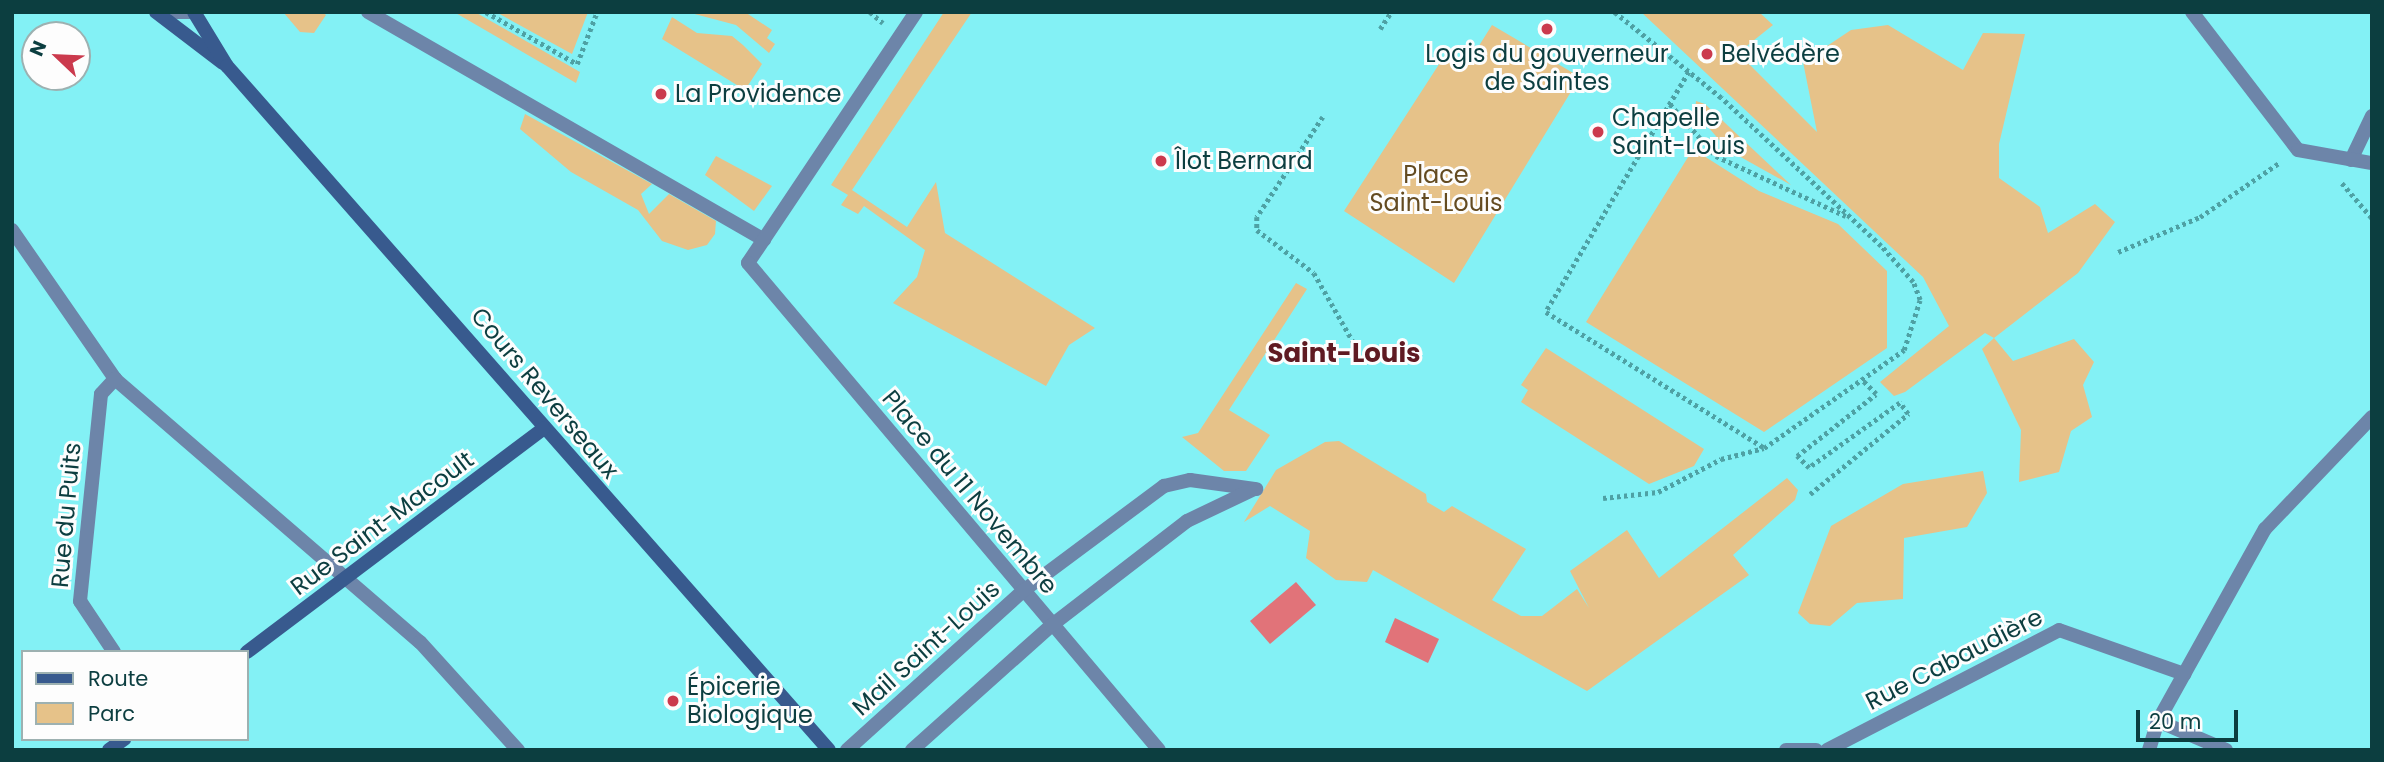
<!DOCTYPE html>
<html>
<head>
<meta charset="utf-8">
<style>
	body { margin:0 }
	#map { position:relative; width:2384px; height:762px; overflow:hidden; background:#83f1f5; font-family:Poppins,sans-serif }
	div>[style] { position:absolute }
	.green>* { inset:0; background:#e6c289 }
	.water>* { inset:0; background:#e17379 }
	.path>* { height:4.5px; margin-top:-2.25px; transform-origin:0; background:repeating-linear-gradient(90deg,#4ea1a4 0 3.5px,transparent 0 7px) }
	.lane>* { height:14px; margin:-7px; padding:0 7px; transform-origin:7px; border-radius:7px; background:#6d85a9 }
	.street>* { height:14px; margin:-7px; padding:0 7px; transform-origin:7px; border-radius:7px; background:#6d85a9 }
	.secondary>* { height:14px; margin:-7px; padding:0 7px; transform-origin:7px; border-radius:7px; background:#385a8e }
	.dots>* { width:19px; height:19px; translate:-50% -50%; box-sizing:border-box; border:4px solid #fdfdfd; border-radius:50% }
	span { translate:-50% -50%; white-space:nowrap; text-align:center; line-height:1.15; -webkit-text-stroke:6px #fdfdfd; paint-order:stroke }
	.poi-label { font-size:24px; color:#0c3e40 }
	.left { translate:0 -50%; text-align:left }
	.park-label { font-size:24px; color:#644b21 }
	.street-label { font-size:24px; color:#0c3e40 }
	.neighbourhood-label { font-size:26px; color:#5f1a22; font-weight:700 }
	.frame { position:absolute; inset:0; border:14px solid #0c3e40; pointer-events:none }
	.legend { position:absolute; left:21px; top:650px; width:228px; height:91px; box-sizing:border-box; background:#fdfdfd; border:2px solid #9db1b1; margin:0; padding:9px 12px; list-style:none; font-size:21px; color:#0c3e40 }
	.legend li { display:flex; align-items:center; gap:14px; height:35px }
	.legend b { width:35px; border:2px solid #9db1b1 }
	.north { position:absolute; left:21px; top:21px; width:70px; height:70px; box-sizing:border-box; background:#fdfdfd; border:2px solid #9db1b1; border-radius:50%; rotate:293deg; font-size:19px; font-weight:700; line-height:28px; text-align:center; color:#0c3e40 }
	.north::after { content:''; display:block; margin:auto; width:24px; height:32px; background:#cb3a4d; clip-path:polygon(50% 0,100% 100%,50% 72%,0 100%) }
	.scale { position:absolute; left:2136px; top:710px; width:102px; height:32px; box-sizing:border-box; border:4px solid #0c3e40; border-top:0; padding-left:9px; font-size:21px; line-height:24px; white-space:nowrap; color:#0c3e40; -webkit-text-stroke:5px #fdfdfd; paint-order:stroke }
</style>
</head>
<body>
<div id="map">
	<div class="green">
		<i style="clip-path:polygon(283px 12px,322px 12px,326px 15px,314px 33px,300px 32px)"></i>
		<i style="clip-path:polygon(454px 12px,475px 12px,580px 72px,576px 83px)"></i>
		<i style="clip-path:polygon(496px 12px,588px 12px,572px 54px)"></i>
		<i style="clip-path:polygon(687px 12px,745px 12px,772px 30px,767px 38px,775px 44px,769px 53px,736px 25px)"></i>
		<i style="clip-path:polygon(944px 12px,972px 12px,852px 190px,907px 227px,936px 182px,945px 233px,1095px 328px,1069px 345px,1046px 386px,893px 303px,917px 277px,925px 250px,864px 206px,858px 214px,841px 205px,848px 195px,831px 185px)"></i>
		<i style="clip-path:polygon(1641px 12px,1759px 12px,1773px 25px,1738px 53px,1817px 132px,1803px 62px,1851px 30px,1888px 25px,1963px 70px,1983px 33px,2025px 34px,1999px 144px,1999px 178px,2040px 207px,2048px 233px,2095px 204px,2115px 222px,2078px 273px,1994px 338px,2013px 361px,2074px 339px,2094px 362px,2083px 385px,2092px 417px,2071px 431px,2059px 472px,2019px 482px,2021px 430px,1982px 349px,1994px 338px,1985px 333px,1905px 392px,1894px 396px,1880px 382px,1949px 326px,1923px 277px)"></i>
		<i style="clip-path:polygon(672px 17px,697px 33px,732px 36px,743px 45px,762px 64px,745px 90px,662px 39px)"></i>
		<i style="clip-path:polygon(1492px 25px,1580px 77px,1454px 283px,1344px 211px,1445px 55px,1465px 68px)"></i>
		<i style="clip-path:polygon(1696px 101px,1705px 104px,1791px 185px,1728px 150px,1695px 112px)"></i>
		<i style="clip-path:polygon(525px 114px,652px 184px,641px 194px,649px 214px,669px 194px,716px 221px,715px 234px,707px 245px,688px 250px,662px 241px,638px 210px,571px 172px,520px 129px)"></i>
		<i style="clip-path:polygon(1693px 149px,1759px 191px,1838px 224px,1887px 271px,1887px 348px,1764px 432px,1586px 322px)"></i>
		<i style="clip-path:polygon(716px 156px,772px 186px,754px 211px,705px 175px)"></i>
		<i style="clip-path:polygon(1296px 283px,1307px 289px,1229px 410px,1270px 435px,1246px 471px,1224px 471px,1182px 437px,1198px 433px)"></i>
		<i style="clip-path:polygon(1546px 348px,1704px 449px,1694px 466px,1649px 484px,1521px 402px,1528px 390px,1521px 385px)"></i>
		<i style="clip-path:polygon(1339px 441px,1426px 494px,1427px 502px,1444px 512px,1452px 506px,1526px 549px,1492px 600px,1521px 616px,1542px 616px,1577px 589px,1589px 608px,1570px 571px,1627px 530px,1659px 578px,1787px 478px,1798px 490px,1795px 500px,1733px 555px,1749px 575px,1587px 691px,1373px 570px,1367px 582px,1336px 580px,1306px 558px,1310px 531px,1270px 506px,1244px 522px,1276px 470px,1325px 442px)"></i>
		<i style="clip-path:polygon(1983px 471px,1987px 493px,1967px 527px,1904px 538px,1903px 599px,1857px 603px,1830px 626px,1810px 624px,1798px 613px,1831px 526px,1903px 484px)"></i>
	</div>
	<div class="water">
		<i style="clip-path:polygon(1296px 582px,1316px 605px,1270px 644px,1250px 621px)"></i>
		<i style="clip-path:polygon(1395px 618px,1439px 639px,1428px 663px,1385px 642px)"></i>
	</div>
	<div class="path">
		<i style="left:486px;top:12px;width:105px;rotate:29.7deg"></i>
		<i style="left:577px;top:64px;width:56px;rotate:-69deg"></i>
		<i style="left:870px;top:12px;width:17px;rotate:40deg"></i>
		<i style="left:1380px;top:29px;width:20px;rotate:-57deg"></i>
		<i style="left:1689px;top:72px;width:279px;rotate:120.8deg"></i>
		<i style="left:1546px;top:312px;width:256px;rotate:31.9deg"></i>
		<i style="left:1670px;top:104px;width:69px;rotate:48.5deg"></i>
		<i style="left:1716px;top:156px;width:143px;rotate:24.8deg"></i>
		<i style="left:1323px;top:117px;width:120px;rotate:123.4deg"></i>
		<i style="left:1257px;top:217px;width:13px;rotate:90deg"></i>
		<i style="left:1257px;top:230px;width:71px;rotate:37deg"></i>
		<i style="left:1314px;top:273px;width:83px;rotate:60.3deg"></i>
		<i style="left:2342px;top:183px;width:46px;rotate:49.4deg"></i>
		<i style="left:2118px;top:252px;width:89px;rotate:-23.1deg"></i>
		<i style="left:2200px;top:217px;width:96px;rotate:-34.4deg"></i>
		<i style="left:1810px;top:494px;width:127px;rotate:-39.2deg"></i>
		<i style="left:1908px;top:414px;width:14px;rotate:-126deg"></i>
		<i style="left:1900px;top:403px;width:112px;rotate:144.5deg"></i>
		<i style="left:1809px;top:468px;width:17px;rotate:-135deg"></i>
		<i style="left:1797px;top:456px;width:100px;rotate:-38.1deg"></i>
		<i style="left:1876px;top:394px;width:20px;rotate:-135deg"></i>
		<i style="left:1603px;top:498px;width:55px;rotate:-6.2deg"></i>
		<i style="left:1658px;top:492px;width:71px;rotate:-27.6deg"></i>
		<i style="left:1721px;top:459px;width:44px;rotate:-14.3deg"></i>
		<i style="left:1764px;top:448px;width:171px;rotate:-35deg"></i>
		<i style="left:1904px;top:350px;width:52px;rotate:-72.3deg"></i>
		<i style="left:1920px;top:300px;width:19px;rotate:-111deg"></i>
		<i style="left:1913px;top:282px;width:48px;rotate:-131.6deg"></i>
		<i style="left:1881px;top:246px;width:218px;rotate:-137.2deg"></i>
		<i style="left:1721px;top:98px;width:137px;rotate:-141.2deg"></i>
	</div>
	<div class="lane">
		<i style="left:368px;top:12px;width:457px;rotate:29.9deg"></i>
		<i style="left:2351px;top:160px;width:49px;rotate:-64.5deg"></i>
	</div>
	<div class="street">
		<i style="left:177px;top:12px;width:14px"></i>
		<i style="left:916px;top:12px;width:302px;rotate:123.8deg"></i>
		<i style="left:748px;top:263px;width:637px;rotate:49.84deg"></i>
		<i style="left:2192px;top:12px;width:174px;rotate:52.5deg"></i>
		<i style="left:2298px;top:150px;width:75px;rotate:10deg"></i>
		<i style="left:12px;top:230px;width:181px;rotate:55.3deg"></i>
		<i style="left:115px;top:379px;width:403px;rotate:40.8deg"></i>
		<i style="left:420px;top:642px;width:146px;rotate:47.8deg"></i>
		<i style="left:114px;top:652px;width:61px;rotate:-123.7deg"></i>
		<i style="left:80px;top:601px;width:208px;rotate:-84.2deg"></i>
		<i style="left:101px;top:394px;width:21px;rotate:-47deg"></i>
		<i style="left:2158px;top:721px;width:74px;rotate:23.1deg"></i>
		<i style="left:847px;top:750px;width:237px;rotate:-42.1deg"></i>
		<i style="left:1023px;top:591px;width:176px;rotate:-36.7deg"></i>
		<i style="left:1164px;top:486px;width:27px;rotate:-13deg"></i>
		<i style="left:1190px;top:480px;width:67px;rotate:7.8deg"></i>
		<i style="left:912px;top:750px;width:188px;rotate:-41.8deg"></i>
		<i style="left:1052px;top:625px;width:170px;rotate:-37.6deg"></i>
		<i style="left:1187px;top:521px;width:74px;rotate:-25.5deg"></i>
		<i style="left:1786px;top:750px;width:30px"></i>
		<i style="left:1827px;top:750px;width:261px;rotate:-27.3deg"></i>
		<i style="left:2059px;top:630px;width:133px;rotate:19.4deg"></i>
		<i style="left:2149px;top:750px;width:30px;rotate:-73deg"></i>
		<i style="left:2158px;top:721px;width:220px;rotate:-60.9deg"></i>
		<i style="left:2265px;top:529px;width:155px;rotate:-46.3deg"></i>
	</div>
	<div class="secondary">
		<i style="left:156px;top:12px;width:84px;rotate:37.3deg"></i>
		<i style="left:194px;top:12px;width:63px;rotate:58.6deg"></i>
		<i style="left:227px;top:66px;width:911px;rotate:48.65deg"></i>
		<i style="left:247px;top:652px;width:371px;rotate:-37deg"></i>
		<i style="left:109px;top:750px;width:19px;rotate:-36deg"></i>
	</div>
	<div class="dots">
		<i style="left:1547px;top:29px;background:#cb3a4d"></i>
		<i style="left:1707px;top:54px;background:#cb3a4d"></i>
		<i style="left:661px;top:94px;background:#cb3a4d"></i>
		<i style="left:1598px;top:132px;background:#cb3a4d"></i>
		<i style="left:1161px;top:161px;background:#cb3a4d"></i>
		<i style="left:673px;top:701px;background:#cb3a4d"></i>
	</div>
	<div class="poi-label">
		<span style="left:1547px;top:68px">Logis du gouverneur<br>de Saintes</span>
		<span class="left" style="left:1721px;top:54px">Belvédère</span>
		<span class="left" style="left:675px;top:94px">La Providence</span>
		<span class="left" style="left:1612px;top:132px">Chapelle<br>Saint-Louis</span>
		<span class="left" style="left:1175px;top:161px">Îlot Bernard</span>
		<span class="left" style="left:687px;top:701px">Épicerie<br>Biologique</span>
	</div>
	<div class="park-label">
		<span style="left:1436px;top:189px">Place<br>Saint-Louis</span>
	</div>
	<div class="street-label">
		<span style="left:545px;top:393px;rotate:50deg">Cours Reverseaux</span>
		<span style="left:970px;top:492px;rotate:50deg">Place du 11 Novembre</span>
		<span style="left:66px;top:515px;rotate:-85deg">Rue du Puits</span>
		<span style="left:382px;top:523px;rotate:-37deg">Rue Saint-Macoult</span>
		<span style="left:926px;top:648px;rotate:-42deg">Mail Saint-Louis</span>
		<span style="left:1954px;top:659px;rotate:-27deg">Rue Cabaudière</span>
	</div>
	<div class="neighbourhood-label">
		<span style="left:1344px;top:354px">Saint-Louis</span>
	</div>
	<div class="frame"></div>
	<ul class="legend">
	<li><b style="height:9px;background:#385a8e"></b>Route</li>
	<li><b style="height:19px;background:#e6c289"></b>Parc</li>
	</ul>
	<div class="north">N</div>
	<div class="scale">20 m</div>
</div>
</body>
</html>
